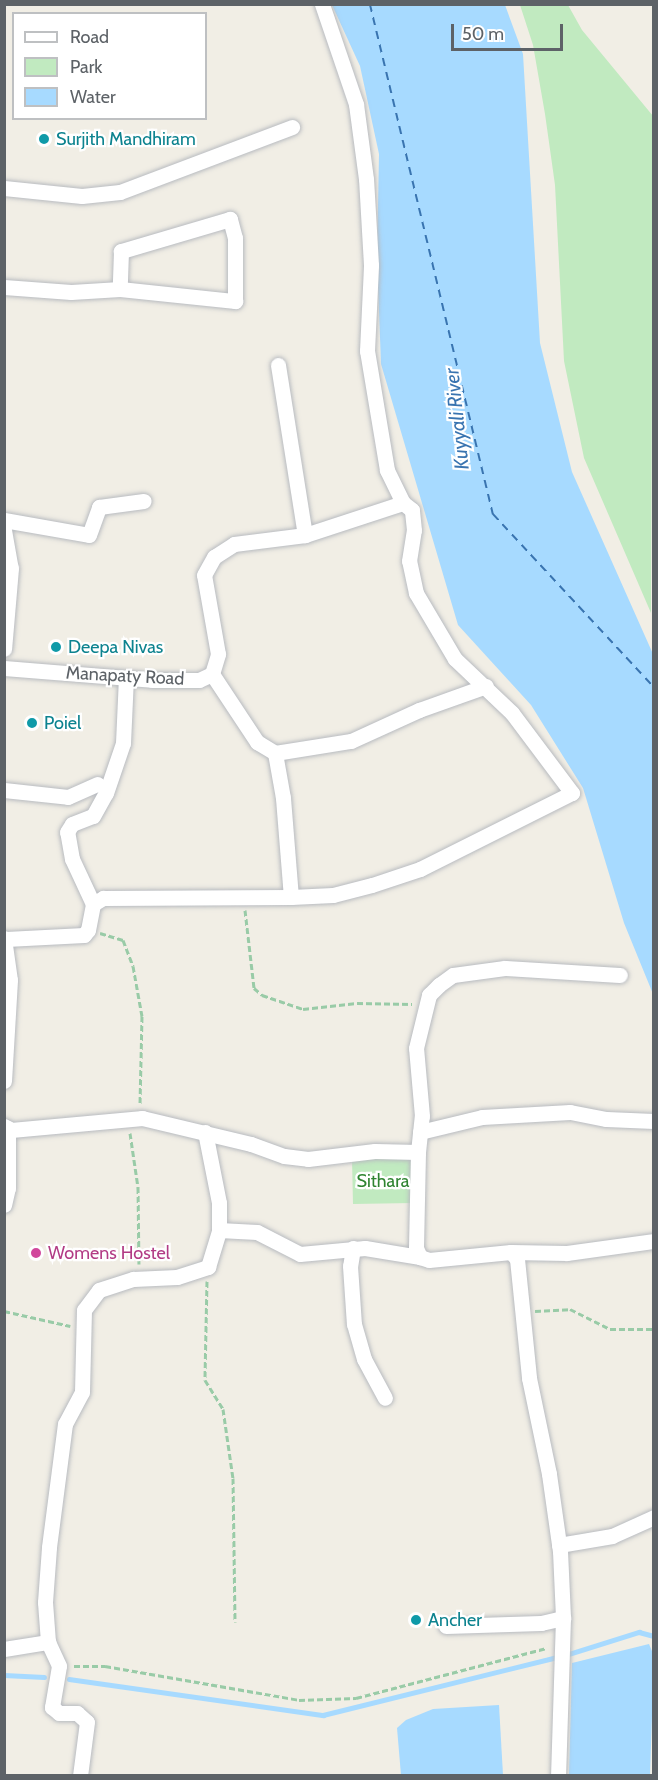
<!DOCTYPE html>
<html>
<head>
<meta charset="utf-8">
<style>
	body { margin:0 }
	#map { position:relative; width:658px; height:1780px; overflow:hidden; background:#f1eee5; font-family:Cabin,sans-serif }
	div>[style] { position:absolute }
	.green>* { inset:0; background:#c1eac0 }
	.water>* { inset:0; background:#a7daff }
	.stream>* { height:4.5px; margin:-2.25px; padding:0 2.25px; transform-origin:2.25px; border-radius:2.25px; background:#a7daff }
	.ferry>* { height:1.5px; margin-top:-0.75px; transform-origin:0; background:repeating-linear-gradient(90deg,#3974b0 0 8px,transparent 0 14px) }
	.path>* { height:3px; margin-top:-1.5px; transform-origin:0; background:repeating-linear-gradient(90deg,#99cba7 0 6px,transparent 0 9px) }
	.roads { filter:drop-shadow(0 0 2px #b8bbc0) drop-shadow(0 0 2px #b8bbc0) }
	.minor>* { height:15px; margin:-7.5px; padding:0 7.5px; transform-origin:7.5px; border-radius:7.5px; background:#fff }
	.dots>* { width:16px; height:16px; translate:-50% -50%; box-sizing:border-box; border:3px solid #fff; border-radius:50% }
	span { translate:-50% -50%; white-space:nowrap; text-align:center; line-height:1.15; -webkit-text-stroke:4.5px #fff; paint-order:stroke }
	.culture-label { font-size:18px; color:#0d838f }
	.left { translate:0 -50%; text-align:left }
	.street-label { font-size:18px; color:#5d6267 }
	.park-label { font-size:18px; color:#2f8431 }
	.hotel-label { font-size:18px; color:#b23c85 }
	.water-label { font-size:20px; color:#3974b0; font-style:italic }
	.frame { position:absolute; inset:0; border:6px solid #5d6267; pointer-events:none }
	.legend { position:absolute; left:12px; top:12px; width:195px; height:108px; box-sizing:border-box; background:#fff; border:2px solid #bec0c2; margin:0; padding:8px 10px; list-style:none; font-size:18px; color:#5d6267 }
	.legend li { display:flex; align-items:center; gap:12px; height:30px }
	.legend b { width:30px; border:2px solid #bec0c2 }
	.scale { position:absolute; left:451px; top:24px; width:112px; height:27px; box-sizing:border-box; border:3px solid #5d6267; border-top:0; padding-left:8px; font-size:18px; line-height:21px; white-space:nowrap; color:#5d6267; -webkit-text-stroke:4px #fff; paint-order:stroke }
</style>
</head>
<body>
<div id="map">
	<div class="green">
		<i style="clip-path:polygon(520px 5px,568px 5px,582px 30px,653px 116px,651px 613px,584px 458px,564px 361px,555px 185px,545px 114px,533px 45px)"></i>
		<i style="clip-path:polygon(413px 1158px,413px 1203px,353px 1204px,352px 1159px)"></i>
	</div>
	<div class="water">
		<i style="clip-path:polygon(332px 5px,505px 5px,523px 54px,540px 343px,572px 472px,653px 654px,653px 994px,624px 923px,583px 788px,531px 705px,458px 625px,381px 364px,377px 258px,379px 154px,360px 66px)"></i>
		<i style="clip-path:polygon(649px 1644px,654px 1656px,650px 1775px,569px 1775px,572px 1663px)"></i>
		<i style="clip-path:polygon(499px 1705px,503px 1775px,401px 1775px,397px 1728px,406px 1720px,433px 1709px)"></i>
	</div>
	<div class="stream">
		<i style="left:566px;top:1655px;width:77px;rotate:-17.5deg"></i>
		<i style="left:639px;top:1632px;width:16px;rotate:15deg"></i>
		<i style="left:4px;top:1675px;width:40px;rotate:2.9deg"></i>
		<i style="left:69px;top:1679px;width:257px;rotate:8.1deg"></i>
		<i style="left:323px;top:1715px;width:242px;rotate:-13.9deg"></i>
	</div>
	<div class="ferry">
		<i style="left:370px;top:4px;width:525px;rotate:76.44deg"></i>
		<i style="left:493px;top:514px;width:236px;rotate:47.1deg"></i>
	</div>
	<div class="path">
		<i style="left:245px;top:910px;width:79px;rotate:83.4deg"></i>
		<i style="left:254px;top:988px;width:11px;rotate:41deg"></i>
		<i style="left:262px;top:995px;width:43px;rotate:18.9deg"></i>
		<i style="left:303px;top:1009px;width:54px;rotate:-6.3deg"></i>
		<i style="left:357px;top:1003px;width:55px;rotate:1deg"></i>
		<i style="left:100px;top:933px;width:24px;rotate:17deg"></i>
		<i style="left:123px;top:940px;width:28px;rotate:69deg"></i>
		<i style="left:133px;top:966px;width:51px;rotate:79.8deg"></i>
		<i style="left:142px;top:1016px;width:89px;rotate:91.3deg"></i>
		<i style="left:130px;top:1133px;width:55px;rotate:81.6deg"></i>
		<i style="left:138px;top:1187px;width:77px;rotate:89.3deg"></i>
		<i style="left:207px;top:1281px;width:99px;rotate:91.2deg"></i>
		<i style="left:205px;top:1380px;width:34px;rotate:58deg"></i>
		<i style="left:223px;top:1409px;width:70px;rotate:81.8deg"></i>
		<i style="left:233px;top:1478px;width:144px;rotate:89.2deg"></i>
		<i style="left:4px;top:1311px;width:68px;rotate:12.8deg"></i>
		<i style="left:535px;top:1311px;width:35px;rotate:-3deg"></i>
		<i style="left:570px;top:1309px;width:45px;rotate:26.6deg"></i>
		<i style="left:610px;top:1329px;width:44px"></i>
		<i style="left:74px;top:1666px;width:31px"></i>
		<i style="left:105px;top:1666px;width:197px;rotate:9.9deg"></i>
		<i style="left:299px;top:1700px;width:57px;rotate:-2deg"></i>
		<i style="left:356px;top:1698px;width:197px;rotate:-14.7deg"></i>
	</div>
	<div class="roads">
		<div class="minor">
			<i style="left:4px;top:188px;width:78px;rotate:5.9deg"></i>
			<i style="left:82px;top:196px;width:38px;rotate:-6deg"></i>
			<i style="left:120px;top:192px;width:184px;rotate:-20.7deg"></i>
			<i style="left:4px;top:287px;width:67px;rotate:4.3deg"></i>
			<i style="left:71px;top:292px;width:49px;rotate:-3.5deg"></i>
			<i style="left:120px;top:289px;width:116px;rotate:6deg"></i>
			<i style="left:235px;top:301px;width:63px;rotate:-90deg"></i>
			<i style="left:235px;top:238px;width:20px;rotate:-105deg"></i>
			<i style="left:230px;top:219px;width:114px;rotate:163.6deg"></i>
			<i style="left:121px;top:251px;width:38px;rotate:92deg"></i>
			<i style="left:278px;top:365px;width:172px;rotate:81deg"></i>
			<i style="left:4px;top:520px;width:86px;rotate:10deg"></i>
			<i style="left:89px;top:535px;width:30px;rotate:-70deg"></i>
			<i style="left:99px;top:507px;width:45px;rotate:-7.6deg"></i>
			<i style="left:4px;top:530px;width:39px;rotate:80deg"></i>
			<i style="left:11px;top:568px;width:81px;rotate:94.9deg"></i>
			<i style="left:4px;top:668px;width:148px;rotate:4.6deg"></i>
			<i style="left:152px;top:680px;width:47px"></i>
			<i style="left:199px;top:680px;width:14px;rotate:-25deg"></i>
			<i style="left:212px;top:674px;width:21px;rotate:-73deg"></i>
			<i style="left:218px;top:654px;width:80px;rotate:-100deg"></i>
			<i style="left:204px;top:575px;width:21px;rotate:-61deg"></i>
			<i style="left:214px;top:557px;width:24px;rotate:-33deg"></i>
			<i style="left:234px;top:544px;width:72px;rotate:-7.2deg"></i>
			<i style="left:305px;top:535px;width:103px;rotate:-18.1deg"></i>
			<i style="left:212px;top:674px;width:82px;rotate:56.5deg"></i>
			<i style="left:257px;top:742px;width:21px;rotate:31deg"></i>
			<i style="left:275px;top:753px;width:77px;rotate:-9deg"></i>
			<i style="left:351px;top:741px;width:75px;rotate:-24.5deg"></i>
			<i style="left:419px;top:710px;width:71px;rotate:-19.7deg"></i>
			<i style="left:275px;top:753px;width:46px;rotate:79.9deg"></i>
			<i style="left:283px;top:798px;width:99px;rotate:85.4deg"></i>
			<i style="left:4px;top:790px;width:64px;rotate:6.2deg"></i>
			<i style="left:68px;top:797px;width:32px;rotate:-24deg"></i>
			<i style="left:93px;top:904px;width:50px;rotate:-115deg"></i>
			<i style="left:72px;top:859px;width:27px;rotate:-100deg"></i>
			<i style="left:67px;top:832px;width:9px;rotate:-58deg"></i>
			<i style="left:72px;top:824px;width:22px;rotate:-21deg"></i>
			<i style="left:93px;top:816px;width:26px;rotate:-61deg"></i>
			<i style="left:106px;top:793px;width:53px;rotate:-71.2deg"></i>
			<i style="left:123px;top:743px;width:65px;rotate:-87.4deg"></i>
			<i style="left:4px;top:938px;width:42px;rotate:81.9deg"></i>
			<i style="left:10px;top:980px;width:101px;rotate:93.4deg"></i>
			<i style="left:6px;top:939px;width:78px;rotate:-2.9deg"></i>
			<i style="left:84px;top:935px;width:6px;rotate:-51deg"></i>
			<i style="left:88px;top:930px;width:26px;rotate:-79deg"></i>
			<i style="left:93px;top:904px;width:12px;rotate:-31deg"></i>
			<i style="left:103px;top:898px;width:188px;rotate:-0.3deg"></i>
			<i style="left:291px;top:897px;width:42px;rotate:-2.7deg"></i>
			<i style="left:333px;top:895px;width:40px;rotate:-14.4deg"></i>
			<i style="left:372px;top:885px;width:51px;rotate:-18.4deg"></i>
			<i style="left:420px;top:869px;width:170px;rotate:-26.6deg"></i>
			<i style="left:572px;top:793px;width:100px;rotate:-126.9deg"></i>
			<i style="left:512px;top:713px;width:79px;rotate:-136.5deg"></i>
			<i style="left:455px;top:659px;width:77px;rotate:-120.6deg"></i>
			<i style="left:416px;top:593px;width:33px;rotate:-102deg"></i>
			<i style="left:409px;top:561px;width:31px;rotate:-81deg"></i>
			<i style="left:414px;top:530px;width:20px;rotate:-96deg"></i>
			<i style="left:412px;top:510px;width:11px;rotate:-142deg"></i>
			<i style="left:403px;top:503px;width:37px;rotate:-116deg"></i>
			<i style="left:387px;top:470px;width:121px;rotate:-99.5deg"></i>
			<i style="left:367px;top:351px;width:86px;rotate:-87.3deg"></i>
			<i style="left:371px;top:265px;width:86px;rotate:-93.3deg"></i>
			<i style="left:366px;top:179px;width:76px;rotate:-97.6deg"></i>
			<i style="left:356px;top:104px;width:106px;rotate:-108.8deg"></i>
			<i style="left:4px;top:1126px;width:8px;rotate:30deg"></i>
			<i style="left:11px;top:1130px;width:132px;rotate:-5.2deg"></i>
			<i style="left:142px;top:1118px;width:112px;rotate:13.4deg"></i>
			<i style="left:251px;top:1144px;width:35px;rotate:20deg"></i>
			<i style="left:284px;top:1156px;width:24px;rotate:7deg"></i>
			<i style="left:308px;top:1159px;width:67px;rotate:-6.8deg"></i>
			<i style="left:375px;top:1151px;width:43px;rotate:1.3deg"></i>
			<i style="left:418px;top:1152px;width:96px;rotate:91.2deg"></i>
			<i style="left:416px;top:1248px;width:10px;rotate:66deg"></i>
			<i style="left:420px;top:1257px;width:9px;rotate:18deg"></i>
			<i style="left:429px;top:1260px;width:82px;rotate:-5.6deg"></i>
			<i style="left:511px;top:1252px;width:9px;rotate:49deg"></i>
			<i style="left:517px;top:1259px;width:120px;rotate:84.2deg"></i>
			<i style="left:529px;top:1378px;width:98px;rotate:78.2deg"></i>
			<i style="left:549px;top:1474px;width:78px;rotate:81.9deg"></i>
			<i style="left:560px;top:1551px;width:67px;rotate:87.4deg"></i>
			<i style="left:563px;top:1618px;width:158px;rotate:91.8deg"></i>
			<i style="left:205px;top:1132px;width:72px;rotate:78.8deg"></i>
			<i style="left:219px;top:1203px;width:27px;rotate:90deg"></i>
			<i style="left:420px;top:1132px;width:64px;rotate:-13.6deg"></i>
			<i style="left:482px;top:1117px;width:88px;rotate:-3.3deg"></i>
			<i style="left:570px;top:1112px;width:37px;rotate:11deg"></i>
			<i style="left:606px;top:1119px;width:48px;rotate:2.4deg"></i>
			<i style="left:418px;top:1152px;width:36px;rotate:-84deg"></i>
			<i style="left:422px;top:1116px;width:68px;rotate:-95deg"></i>
			<i style="left:416px;top:1048px;width:55px;rotate:-76.2deg"></i>
			<i style="left:429px;top:995px;width:14px;rotate:-45deg"></i>
			<i style="left:439px;top:985px;width:17px;rotate:-36deg"></i>
			<i style="left:453px;top:975px;width:52px;rotate:-7.7deg"></i>
			<i style="left:505px;top:968px;width:115px;rotate:3.5deg"></i>
			<i style="left:4px;top:1205px;width:17px;rotate:-77deg"></i>
			<i style="left:8px;top:1188px;width:60px;rotate:-90deg"></i>
			<i style="left:353px;top:1248px;width:18px;rotate:99deg"></i>
			<i style="left:350px;top:1266px;width:58px;rotate:86.1deg"></i>
			<i style="left:354px;top:1324px;width:36px;rotate:74deg"></i>
			<i style="left:364px;top:1359px;width:44px;rotate:61.7deg"></i>
			<i style="left:511px;top:1252px;width:56px;rotate:1deg"></i>
			<i style="left:567px;top:1253px;width:88px;rotate:-7.9deg"></i>
			<i style="left:559px;top:1545px;width:54px;rotate:-9.6deg"></i>
			<i style="left:612px;top:1536px;width:46px;rotate:-24.3deg"></i>
			<i style="left:446px;top:1626px;width:95px;rotate:-1.8deg"></i>
			<i style="left:541px;top:1623px;width:23px;rotate:-13deg"></i>
			<i style="left:48px;top:1642px;width:26px;rotate:65deg"></i>
			<i style="left:59px;top:1666px;width:42px;rotate:99.7deg"></i>
			<i style="left:52px;top:1707px;width:9px;rotate:41deg"></i>
			<i style="left:59px;top:1713px;width:18px"></i>
			<i style="left:77px;top:1713px;width:13px;rotate:42deg"></i>
			<i style="left:87px;top:1722px;width:54px;rotate:97.4deg"></i>
			<i style="left:4px;top:1649px;width:45px;rotate:-9deg"></i>
			<i style="left:48px;top:1642px;width:40px;rotate:-94.3deg"></i>
			<i style="left:45px;top:1602px;width:55px;rotate:-85.8deg"></i>
			<i style="left:49px;top:1547px;width:124px;rotate:-82.6deg"></i>
			<i style="left:65px;top:1424px;width:36px;rotate:-62deg"></i>
			<i style="left:82px;top:1392px;width:82px;rotate:-88.6deg"></i>
			<i style="left:84px;top:1310px;width:25px;rotate:-53deg"></i>
			<i style="left:99px;top:1290px;width:36px;rotate:-18deg"></i>
			<i style="left:133px;top:1279px;width:44px;rotate:-2.6deg"></i>
			<i style="left:177px;top:1277px;width:33px;rotate:-18deg"></i>
			<i style="left:208px;top:1267px;width:39px;rotate:-73deg"></i>
			<i style="left:219px;top:1230px;width:38px;rotate:3deg"></i>
			<i style="left:257px;top:1232px;width:48px;rotate:27.1deg"></i>
			<i style="left:300px;top:1254px;width:65px;rotate:-5.3deg"></i>
			<i style="left:365px;top:1248px;width:56px;rotate:9.3deg"></i>
		</div>
	</div>
	<div class="dots">
		<i style="left:44px;top:139px;background:#0f9aa8"></i>
		<i style="left:56px;top:647px;background:#0f9aa8"></i>
		<i style="left:32px;top:723px;background:#0f9aa8"></i>
		<i style="left:36px;top:1253px;background:#d1479c"></i>
		<i style="left:416px;top:1620px;background:#0f9aa8"></i>
	</div>
	<div class="culture-label">
		<span class="left" style="left:56px;top:139px">Surjith Mandhiram</span>
		<span class="left" style="left:68px;top:647px">Deepa Nivas</span>
		<span class="left" style="left:44px;top:723px">Poiel</span>
		<span class="left" style="left:428px;top:1620px">Ancher</span>
	</div>
	<div class="street-label">
		<span style="left:125px;top:676px;rotate:3deg">Manapaty Road</span>
	</div>
	<div class="park-label">
		<span style="left:383px;top:1181px">Sithara</span>
	</div>
	<div class="hotel-label">
		<span class="left" style="left:48px;top:1253px">Womens Hostel</span>
	</div>
	<div class="water-label">
		<span style="left:457px;top:419px;rotate:-96deg">Kuyyali River</span>
	</div>
	<div class="frame"></div>
	<ul class="legend">
	<li><b style="height:8px;background:#fff"></b>Road</li>
	<li><b style="height:16px;background:#c1eac0"></b>Park</li>
	<li><b style="height:16px;background:#a7daff"></b>Water</li>
	</ul>
	<div class="scale">50 m</div>
</div>
</body>
</html>
